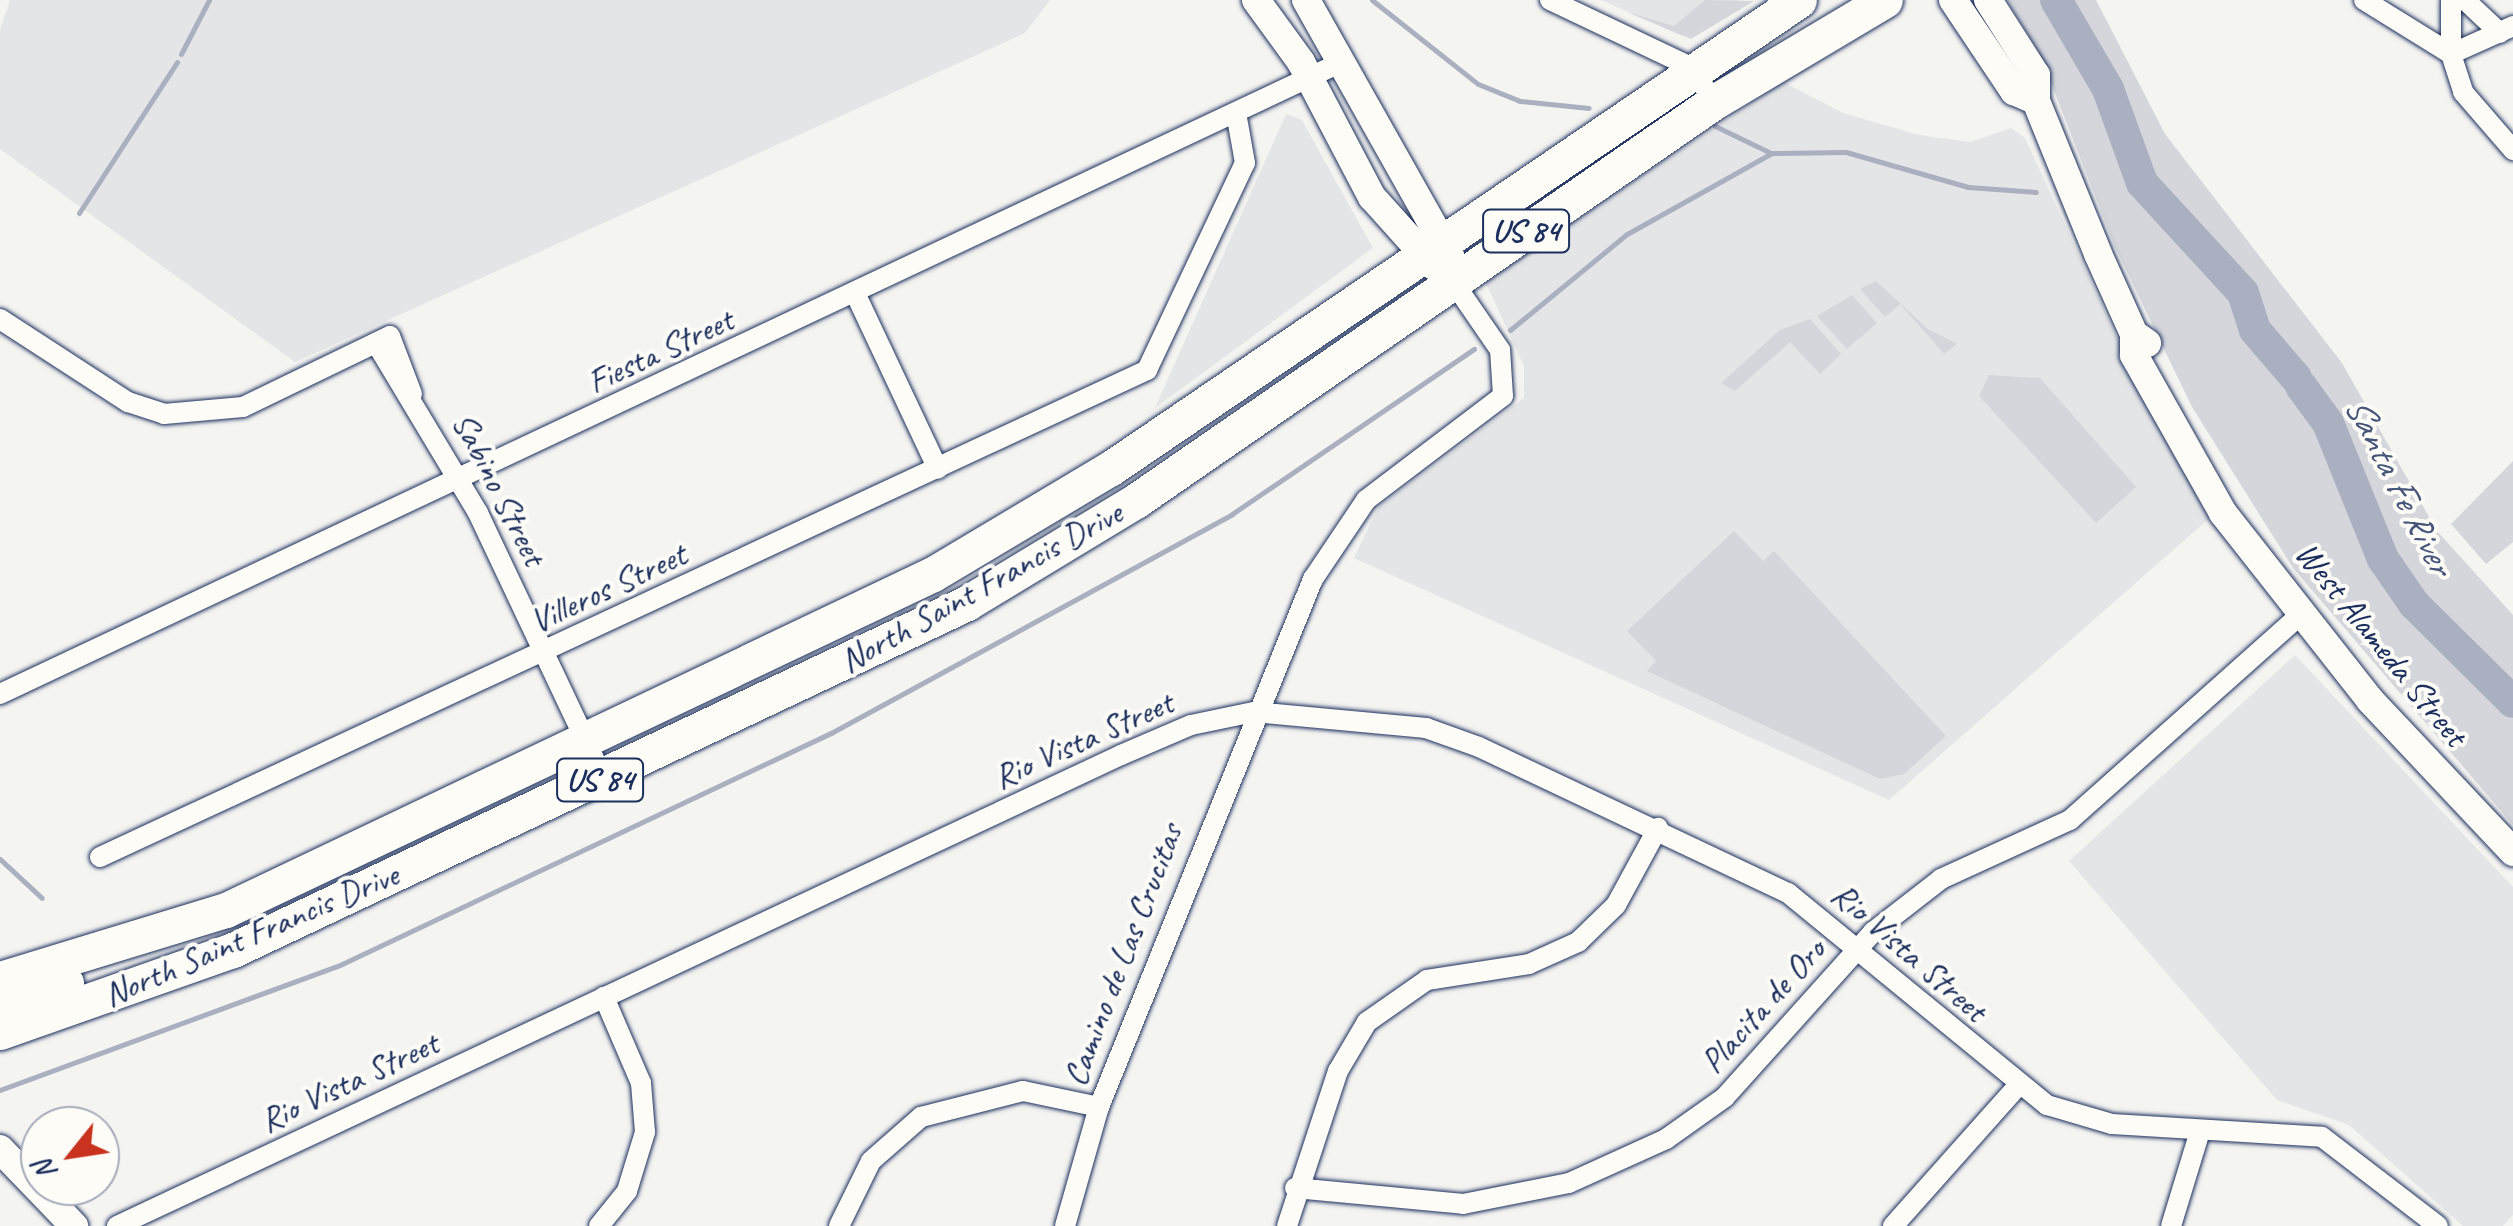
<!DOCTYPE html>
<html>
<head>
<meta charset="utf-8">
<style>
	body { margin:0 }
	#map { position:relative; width:2513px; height:1226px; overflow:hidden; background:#f4f4f1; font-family:Caveat,sans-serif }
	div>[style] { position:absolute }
	.built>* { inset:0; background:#e4e5e6 }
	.green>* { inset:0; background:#d4d6db }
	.stream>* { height:5px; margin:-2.5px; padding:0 2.5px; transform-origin:2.5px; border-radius:2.5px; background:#aab0bf }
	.river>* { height:32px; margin:-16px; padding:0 16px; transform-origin:16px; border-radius:16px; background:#aab0bf }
	.roads { filter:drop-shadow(0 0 2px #1b2f5e) drop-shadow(0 0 2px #1b2f5e) }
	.street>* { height:20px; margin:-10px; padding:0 10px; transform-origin:10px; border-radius:10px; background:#fdfcf7 }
	.secondary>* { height:28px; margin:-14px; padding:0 14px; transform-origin:14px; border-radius:14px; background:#fdfcf7 }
	.highway>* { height:35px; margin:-17.5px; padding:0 17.5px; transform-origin:17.5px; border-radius:17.5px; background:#fdfcf7 }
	span { translate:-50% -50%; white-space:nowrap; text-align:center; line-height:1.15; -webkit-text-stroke:8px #fdfcf7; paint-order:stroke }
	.shield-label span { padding:2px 8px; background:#fdfcf7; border:2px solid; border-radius:8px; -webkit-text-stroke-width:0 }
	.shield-label { font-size:32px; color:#1b2f5e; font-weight:700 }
	.street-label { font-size:35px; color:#1b2f5e }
	.water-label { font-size:38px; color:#46567b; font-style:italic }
	.north { position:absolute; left:20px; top:1106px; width:100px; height:100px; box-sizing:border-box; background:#fdfcf7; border:2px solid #a3aaba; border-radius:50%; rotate:240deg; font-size:28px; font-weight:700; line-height:40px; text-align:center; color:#1b2f5e }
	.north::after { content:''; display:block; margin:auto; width:35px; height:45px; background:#c8321e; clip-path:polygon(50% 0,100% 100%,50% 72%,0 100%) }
</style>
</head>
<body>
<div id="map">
	<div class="built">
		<i style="clip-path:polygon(10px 0,1050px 0,1025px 33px,295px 362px,0 149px,0 30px)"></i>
		<i style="clip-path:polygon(1601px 0,1740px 0,1682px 36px)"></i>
		<i style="clip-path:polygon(1783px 82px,1843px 113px,1919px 135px,1970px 142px,2011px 128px,2025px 138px,2125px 355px,2214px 514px,1889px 800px,1354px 558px,1379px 506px,1524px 398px,1524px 366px,1485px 281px)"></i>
		<i style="clip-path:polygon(1286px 114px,1302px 120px,1373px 248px,1155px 408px)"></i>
		<i style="clip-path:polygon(2295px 655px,2513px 887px,2513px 1215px,2503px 1226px,2463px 1226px,2349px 1125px,2277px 1100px,2069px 861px)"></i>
	</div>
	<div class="green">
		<i style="clip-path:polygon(1705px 0,1754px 1px,1691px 39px,1627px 12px,1674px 26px)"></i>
		<i style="clip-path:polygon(2007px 0,2096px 0,2165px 134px,2342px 363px,2437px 531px,2513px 615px,2513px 825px,2293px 568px,2192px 407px,2115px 247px,2039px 52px)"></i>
		<i style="clip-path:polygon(1876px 281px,1928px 329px,1957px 344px,1944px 354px,1900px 304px,1885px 317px,1860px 289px)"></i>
		<i style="clip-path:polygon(1852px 295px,1877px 323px,1847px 349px,1817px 316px)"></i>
		<i style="clip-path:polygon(1810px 319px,1841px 354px,1820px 374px,1790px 342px,1735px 391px,1721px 383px,1780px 330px)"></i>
		<i style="clip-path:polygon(1989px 375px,2040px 378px,2136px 487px,2096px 523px,1979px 396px)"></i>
		<i style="clip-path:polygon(2513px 461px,2513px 542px,2486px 564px,2451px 524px)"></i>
		<i style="clip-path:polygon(1734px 531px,1763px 561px,1774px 551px,1946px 736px,1904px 774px,1880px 779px,1647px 671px,1656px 661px,1627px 631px)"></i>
	</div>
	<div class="stream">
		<i style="left:1372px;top:0;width:135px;rotate:38.4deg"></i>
		<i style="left:1478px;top:84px;width:45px;rotate:22deg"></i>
		<i style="left:1520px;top:101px;width:69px;rotate:5.8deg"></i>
		<i style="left:181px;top:54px;width:61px;rotate:-62.6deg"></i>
		<i style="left:1715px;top:126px;width:62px;rotate:25.7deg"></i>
		<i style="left:79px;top:213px;width:180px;rotate:-57deg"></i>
		<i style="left:1510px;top:330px;width:151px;rotate:-39.4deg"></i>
		<i style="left:1627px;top:234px;width:166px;rotate:-29.2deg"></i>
		<i style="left:1772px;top:153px;width:74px;rotate:-0.8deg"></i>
		<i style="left:1846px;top:152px;width:127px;rotate:16deg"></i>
		<i style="left:1968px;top:187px;width:68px;rotate:4.2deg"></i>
		<i style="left:0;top:859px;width:57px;rotate:42.9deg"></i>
		<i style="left:0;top:1090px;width:364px;rotate:-20.2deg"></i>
		<i style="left:342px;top:964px;width:541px;rotate:-25.29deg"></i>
		<i style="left:831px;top:733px;width:457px;rotate:-28.6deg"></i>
		<i style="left:1232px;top:514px;width:293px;rotate:-34.3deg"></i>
	</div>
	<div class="river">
		<i style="left:2056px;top:0;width:103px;rotate:59.7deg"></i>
		<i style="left:2108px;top:89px;width:100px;rotate:70.1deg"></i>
		<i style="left:2142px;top:183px;width:149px;rotate:47.4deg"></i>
		<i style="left:2243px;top:293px;width:39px;rotate:72deg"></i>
		<i style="left:2255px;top:330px;width:63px;rotate:49.5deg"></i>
		<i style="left:2301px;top:386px;width:46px;rotate:53.9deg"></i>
		<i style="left:2328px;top:423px;width:147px;rotate:68deg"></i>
		<i style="left:2383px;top:559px;width:55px;rotate:55.4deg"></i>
		<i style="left:2414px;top:604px;width:139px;rotate:44.7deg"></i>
	</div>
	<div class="roads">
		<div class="street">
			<i style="left:1550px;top:0;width:156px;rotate:25.4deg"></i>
			<i style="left:1691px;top:67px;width:42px;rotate:56.7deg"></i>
			<i style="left:2364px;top:0;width:102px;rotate:31.8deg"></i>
			<i style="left:2451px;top:54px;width:40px;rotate:72deg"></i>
			<i style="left:2463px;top:92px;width:77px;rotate:49.2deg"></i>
			<i style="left:2451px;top:0;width:54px;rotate:90deg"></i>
			<i style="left:2451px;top:54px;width:68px;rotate:-24.3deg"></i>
			<i style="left:2465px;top:0;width:48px;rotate:43.3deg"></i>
			<i style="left:856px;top:295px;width:192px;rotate:64.8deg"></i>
			<i style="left:0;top:319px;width:153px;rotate:33deg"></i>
			<i style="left:128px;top:402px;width:38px;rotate:18deg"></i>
			<i style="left:164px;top:414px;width:79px;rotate:-5.1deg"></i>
			<i style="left:243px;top:407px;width:163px;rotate:-25.8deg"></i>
			<i style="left:390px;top:336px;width:62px;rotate:69.2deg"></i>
			<i style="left:376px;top:343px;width:198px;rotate:59deg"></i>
			<i style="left:478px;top:513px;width:293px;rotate:64.7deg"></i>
			<i style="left:0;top:694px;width:1486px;rotate:-25.22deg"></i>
			<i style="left:100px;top:857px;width:1155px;rotate:-24.94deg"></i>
			<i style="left:1147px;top:370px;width:229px;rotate:-64.7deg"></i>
			<i style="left:1245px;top:163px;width:46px;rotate:-100.1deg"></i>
			<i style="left:1295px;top:1188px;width:169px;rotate:5.4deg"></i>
			<i style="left:1463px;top:1204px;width:108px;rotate:-11.2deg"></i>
			<i style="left:1569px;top:1183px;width:107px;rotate:-24.4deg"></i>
			<i style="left:1666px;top:1139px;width:72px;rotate:-35.4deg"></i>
			<i style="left:1725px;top:1097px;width:222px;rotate:-48.1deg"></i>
			<i style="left:1873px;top:932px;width:86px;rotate:-37.9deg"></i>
			<i style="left:1941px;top:879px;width:142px;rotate:-24.6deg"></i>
			<i style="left:2070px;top:820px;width:311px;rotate:-41.7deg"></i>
			<i style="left:117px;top:1226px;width:1109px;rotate:-25.13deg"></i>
			<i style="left:1121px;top:755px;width:76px;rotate:-23.2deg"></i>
			<i style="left:1191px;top:725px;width:64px;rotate:-11.7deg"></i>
			<i style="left:1254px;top:712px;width:173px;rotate:5.3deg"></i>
			<i style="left:1426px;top:728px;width:56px;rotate:19.7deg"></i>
			<i style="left:1479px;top:747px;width:342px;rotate:25.3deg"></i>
			<i style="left:1788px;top:893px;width:335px;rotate:39.3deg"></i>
			<i style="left:2047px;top:1105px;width:68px;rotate:16.3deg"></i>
			<i style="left:2112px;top:1124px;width:210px;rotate:3.5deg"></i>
			<i style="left:2322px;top:1137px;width:146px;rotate:37.5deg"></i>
			<i style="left:599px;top:1226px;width:45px;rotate:-51.3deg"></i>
			<i style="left:627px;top:1191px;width:62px;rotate:-73deg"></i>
			<i style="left:645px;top:1132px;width:49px;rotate:-94.7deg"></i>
			<i style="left:641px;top:1083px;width:94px;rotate:-113.3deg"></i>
			<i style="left:839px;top:1226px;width:72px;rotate:-63.8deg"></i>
			<i style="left:871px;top:1161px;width:67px;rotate:-41.3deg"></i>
			<i style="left:921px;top:1117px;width:105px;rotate:-14.3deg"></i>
			<i style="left:1023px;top:1091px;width:78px;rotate:11.9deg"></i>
			<i style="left:1065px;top:1226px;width:124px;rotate:-74.1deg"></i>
			<i style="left:1099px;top:1107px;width:570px;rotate:-67.94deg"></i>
			<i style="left:1313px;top:579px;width:95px;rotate:-56.1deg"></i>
			<i style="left:1366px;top:500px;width:172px;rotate:-37.2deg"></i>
			<i style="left:1503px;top:396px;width:46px;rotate:-93.7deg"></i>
			<i style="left:1500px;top:350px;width:81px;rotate:-124.5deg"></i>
			<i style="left:1287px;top:1226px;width:163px;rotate:-71.8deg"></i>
			<i style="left:1338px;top:1071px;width:57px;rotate:-59.4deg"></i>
			<i style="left:1367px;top:1022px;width:73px;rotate:-35deg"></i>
			<i style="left:1427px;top:980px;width:103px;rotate:-8.9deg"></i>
			<i style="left:1529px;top:964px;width:54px;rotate:-24.2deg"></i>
			<i style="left:1578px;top:942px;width:53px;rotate:-44.2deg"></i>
			<i style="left:1616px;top:905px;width:88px;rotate:-61.4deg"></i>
			<i style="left:1893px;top:1226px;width:186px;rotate:-48.3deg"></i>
			<i style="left:2171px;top:1226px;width:99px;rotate:-73deg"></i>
		</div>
		<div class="secondary">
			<i style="left:1256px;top:0;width:77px;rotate:54deg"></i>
			<i style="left:1301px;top:62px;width:153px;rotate:62.3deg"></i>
			<i style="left:1372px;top:197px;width:93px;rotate:48.1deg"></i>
			<i style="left:1306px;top:0;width:294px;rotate:60.6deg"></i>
			<i style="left:1953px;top:0;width:110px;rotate:56.2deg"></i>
			<i style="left:2014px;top:91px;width:24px;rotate:24deg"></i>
			<i style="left:1988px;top:0;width:89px;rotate:57.4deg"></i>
			<i style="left:2036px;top:75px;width:26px;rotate:90deg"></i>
			<i style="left:2036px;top:101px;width:165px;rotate:67.9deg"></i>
			<i style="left:2098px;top:254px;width:88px;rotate:65.8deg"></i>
			<i style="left:2134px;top:334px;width:16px;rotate:35deg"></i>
			<i style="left:2134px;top:334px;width:21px;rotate:90deg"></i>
			<i style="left:2134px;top:355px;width:181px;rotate:60.6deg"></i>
			<i style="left:2223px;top:513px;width:238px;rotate:51.8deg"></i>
			<i style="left:2370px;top:700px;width:209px;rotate:46.7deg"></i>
			<i style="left:0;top:1149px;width:107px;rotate:46.1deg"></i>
		</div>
		<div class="highway">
			<i style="left:0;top:979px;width:236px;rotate:-17deg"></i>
			<i style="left:226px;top:910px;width:783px;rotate:-25.42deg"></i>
			<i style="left:933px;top:574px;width:207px;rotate:-30.8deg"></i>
			<i style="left:1111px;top:468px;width:832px;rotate:-34.22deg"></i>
			<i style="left:0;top:1006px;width:70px;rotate:-19.2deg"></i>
			<i style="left:0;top:1032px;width:247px;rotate:-19.4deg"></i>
			<i style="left:233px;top:950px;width:812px;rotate:-25.3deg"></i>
			<i style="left:967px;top:603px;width:199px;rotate:-31.2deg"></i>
			<i style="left:1137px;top:500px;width:701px;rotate:-34.6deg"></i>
			<i style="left:1714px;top:102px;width:199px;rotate:-30.8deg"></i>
		</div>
	</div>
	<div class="shield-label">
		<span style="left:1526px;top:231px">US 84</span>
		<span style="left:600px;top:780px">US 84</span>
	</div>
	<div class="street-label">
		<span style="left:660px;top:351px;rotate:-25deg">Fiesta Street</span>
		<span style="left:499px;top:489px;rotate:63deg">Sabino Street</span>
		<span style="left:981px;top:587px;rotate:-29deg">North Saint Francis Drive</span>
		<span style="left:608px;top:588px;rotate:-25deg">Villeros Street</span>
		<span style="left:2381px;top:644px;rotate:51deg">West Alameda Street</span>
		<span style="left:1083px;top:740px;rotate:-24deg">Rio Vista Street</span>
		<span style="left:251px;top:935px;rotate:-23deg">North Saint Francis Drive</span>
		<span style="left:1909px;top:952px;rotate:41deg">Rio Vista Street</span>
		<span style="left:1123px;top:955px;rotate:-69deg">Camino de Las Crucitas</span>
		<span style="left:1763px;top:1006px;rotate:-48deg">Placita de Oro</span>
		<span style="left:349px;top:1082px;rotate:-25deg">Rio Vista Street</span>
	</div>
	<div class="water-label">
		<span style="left:2399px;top:485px;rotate:63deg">Santa Fe River</span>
	</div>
	<div class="north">N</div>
</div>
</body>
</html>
